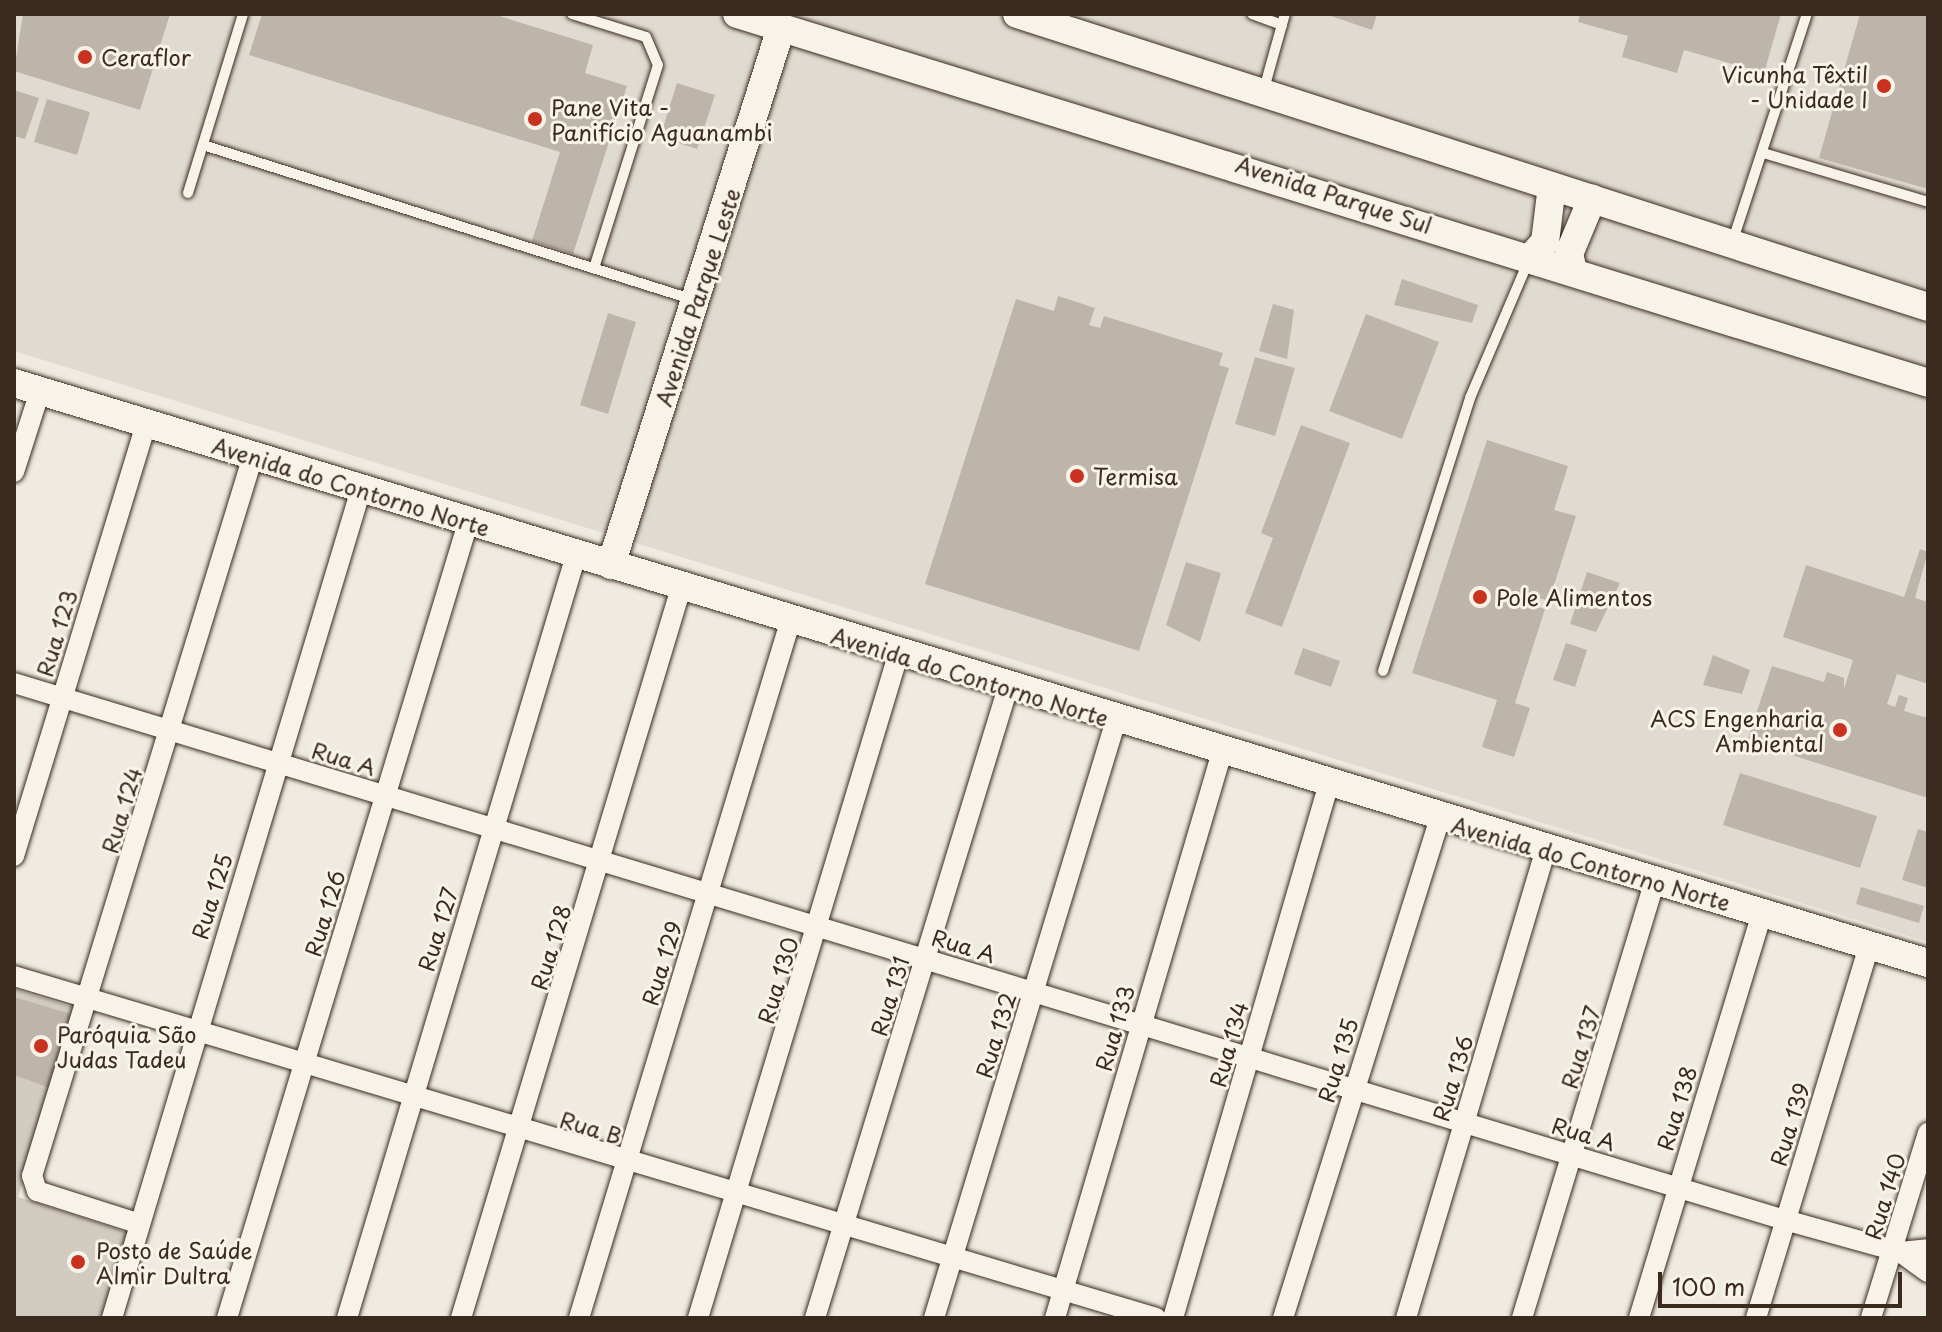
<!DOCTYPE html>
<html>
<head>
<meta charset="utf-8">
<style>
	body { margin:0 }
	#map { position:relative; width:1942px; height:1332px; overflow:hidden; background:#efebe0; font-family:"Playpen Sans",sans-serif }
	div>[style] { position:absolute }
	.built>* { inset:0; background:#e0dbd0 }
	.green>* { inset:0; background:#d1cbc0 }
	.building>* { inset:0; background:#bdb5aa }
	.roads { filter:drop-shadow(0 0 2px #3b2a1e) drop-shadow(0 0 2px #3b2a1e) }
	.lane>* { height:10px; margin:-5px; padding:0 5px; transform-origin:5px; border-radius:5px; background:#f7f3e8 }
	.street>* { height:20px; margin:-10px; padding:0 10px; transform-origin:10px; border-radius:10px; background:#f7f3e8 }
	.secondary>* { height:28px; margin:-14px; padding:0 14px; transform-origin:14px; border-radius:14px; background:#f7f3e8 }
	.dots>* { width:22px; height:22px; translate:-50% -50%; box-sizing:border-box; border:4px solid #f7f3e8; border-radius:50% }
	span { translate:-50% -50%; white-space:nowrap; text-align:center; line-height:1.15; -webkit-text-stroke:6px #f7f3e8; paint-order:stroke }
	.poi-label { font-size:22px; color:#3b2a1e }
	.left { translate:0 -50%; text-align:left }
	.right { translate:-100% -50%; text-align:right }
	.street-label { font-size:22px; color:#3b2a1e }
	.frame { position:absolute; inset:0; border:16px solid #3b2a1e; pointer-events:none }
	.scale { position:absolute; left:1658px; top:1272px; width:244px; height:36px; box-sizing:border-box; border:4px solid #3b2a1e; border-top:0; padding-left:10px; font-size:24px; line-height:28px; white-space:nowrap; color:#3b2a1e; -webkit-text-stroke:6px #f7f3e8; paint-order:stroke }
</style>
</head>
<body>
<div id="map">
	<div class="built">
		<i style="clip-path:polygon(14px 14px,1928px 14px,1928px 942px,14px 351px)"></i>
	</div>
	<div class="green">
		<i style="clip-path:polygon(14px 989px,79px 1009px,18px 1197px,132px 1234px,105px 1318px,14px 1318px)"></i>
	</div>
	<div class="building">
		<i style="clip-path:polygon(23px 14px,170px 14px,140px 110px,14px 71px)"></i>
		<i style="clip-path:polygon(262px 14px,493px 14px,593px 45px,585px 73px,627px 86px,573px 254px,532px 241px,560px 152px,249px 55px)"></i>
		<i style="clip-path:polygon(1325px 14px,1377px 14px,1372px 30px)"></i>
		<i style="clip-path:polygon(1580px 14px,1781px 14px,1764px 73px,1684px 50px,1677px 73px,1622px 57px,1628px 36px,1578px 22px)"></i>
		<i style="clip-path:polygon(1860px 14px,1928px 14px,1928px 189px,1819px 158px)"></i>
		<i style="clip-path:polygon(677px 83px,715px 95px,697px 149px,660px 137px)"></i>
		<i style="clip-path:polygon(14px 90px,39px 98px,25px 139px,14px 136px)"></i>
		<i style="clip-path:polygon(47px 99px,90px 112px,77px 155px,34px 142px)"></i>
		<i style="clip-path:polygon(1402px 279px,1478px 305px,1472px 323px,1394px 305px)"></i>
		<i style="clip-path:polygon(1058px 296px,1095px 308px,1089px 325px,1100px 328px,1104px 316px,1223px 353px,1219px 365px,1229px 368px,1139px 651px,925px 584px,1016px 299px,1054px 311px)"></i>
		<i style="clip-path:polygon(1273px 304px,1294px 310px,1287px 359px,1259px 351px)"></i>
		<i style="clip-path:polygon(608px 313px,636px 322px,608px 414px,580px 405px)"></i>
		<i style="clip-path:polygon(1366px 314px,1439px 342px,1402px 439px,1329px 411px)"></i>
		<i style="clip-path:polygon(1255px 357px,1295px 368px,1275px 436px,1235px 424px)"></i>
		<i style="clip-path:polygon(1301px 425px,1350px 443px,1282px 627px,1245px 613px,1273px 538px,1261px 533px)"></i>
		<i style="clip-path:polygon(1487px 440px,1568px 466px,1554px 510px,1576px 516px,1549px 601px,1524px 593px,1521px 602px,1545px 609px,1515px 703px,1530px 708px,1514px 757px,1482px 747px,1497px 700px,1412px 673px)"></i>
		<i style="clip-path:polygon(1920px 549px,1928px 552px,1915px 598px,1928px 602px,1928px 684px,1897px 674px,1887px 704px,1895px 707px,1899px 695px,1908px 698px,1904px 711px,1928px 718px,1928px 798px,1747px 741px,1772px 666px,1824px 682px,1827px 672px,1844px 678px,1844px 689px,1853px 660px,1783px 637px,1806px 565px,1904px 597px)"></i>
		<i style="clip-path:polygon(1186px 562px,1221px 573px,1200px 642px,1166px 625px)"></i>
		<i style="clip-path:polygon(1587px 572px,1620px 583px,1596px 632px,1570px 624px)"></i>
		<i style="clip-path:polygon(1566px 643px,1587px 650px,1575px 687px,1553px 680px)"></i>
		<i style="clip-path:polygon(1303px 648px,1340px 661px,1331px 687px,1294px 674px)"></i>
		<i style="clip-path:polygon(1713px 655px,1750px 670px,1742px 694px,1703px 685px)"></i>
		<i style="clip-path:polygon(1740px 773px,1877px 816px,1860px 868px,1723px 825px)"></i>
		<i style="clip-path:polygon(1918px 829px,1928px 832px,1928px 888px,1902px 880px)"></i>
		<i style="clip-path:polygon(1861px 887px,1924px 906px,1919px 923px,1856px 904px)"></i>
		<i style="clip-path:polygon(14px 997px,77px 1016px,53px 1089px,14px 1075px)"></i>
	</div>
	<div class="roads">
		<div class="lane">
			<i style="left:572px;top:14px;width:77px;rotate:17.3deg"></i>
			<i style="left:646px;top:37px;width:30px;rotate:67deg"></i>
			<i style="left:658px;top:65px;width:213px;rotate:107.5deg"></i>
			<i style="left:1252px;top:14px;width:32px;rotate:20deg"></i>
			<i style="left:1264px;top:89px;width:78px;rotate:-74.4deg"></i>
			<i style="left:203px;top:145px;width:515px;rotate:17.52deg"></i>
			<i style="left:1763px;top:153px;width:172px;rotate:16.5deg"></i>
			<i style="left:188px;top:193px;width:187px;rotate:-72.9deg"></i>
			<i style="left:1733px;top:240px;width:238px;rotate:-71.9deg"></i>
			<i style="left:1383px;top:671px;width:287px;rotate:-72.3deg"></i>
			<i style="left:1470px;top:398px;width:148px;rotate:-66.9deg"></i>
		</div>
		<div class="street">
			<i style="left:14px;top:472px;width:85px;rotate:-72.2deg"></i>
			<i style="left:14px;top:683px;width:1851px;rotate:16.87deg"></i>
			<i style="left:1785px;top:1220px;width:119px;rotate:15.5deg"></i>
			<i style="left:1900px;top:1252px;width:28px;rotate:-6deg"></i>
			<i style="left:14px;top:856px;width:452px;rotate:-73deg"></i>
			<i style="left:14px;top:976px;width:1192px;rotate:16.67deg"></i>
			<i style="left:137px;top:1223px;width:105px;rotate:-162.3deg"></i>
			<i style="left:37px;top:1191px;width:16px;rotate:-108deg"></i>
			<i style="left:32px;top:1176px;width:753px;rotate:-72.94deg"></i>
			<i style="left:1900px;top:1252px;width:34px;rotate:36deg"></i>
			<i style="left:112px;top:1318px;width:866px;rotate:-73.28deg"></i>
			<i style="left:227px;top:1318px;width:831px;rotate:-73.14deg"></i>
			<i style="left:347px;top:1318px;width:797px;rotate:-73.29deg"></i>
			<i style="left:461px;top:1318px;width:762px;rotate:-73.23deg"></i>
			<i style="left:579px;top:1318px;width:727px;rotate:-73.13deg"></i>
			<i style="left:698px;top:1318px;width:693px;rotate:-73.21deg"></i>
			<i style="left:815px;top:1318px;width:660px;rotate:-72.99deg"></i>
			<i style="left:934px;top:1318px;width:625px;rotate:-73.07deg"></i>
			<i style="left:1055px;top:1318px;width:590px;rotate:-73.56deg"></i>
			<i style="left:1173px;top:1318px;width:557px;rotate:-73.74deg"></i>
			<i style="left:1283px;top:1318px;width:524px;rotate:-72.57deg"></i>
			<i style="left:1406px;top:1318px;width:487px;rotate:-73.4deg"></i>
			<i style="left:1522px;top:1318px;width:457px;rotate:-73.1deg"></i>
			<i style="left:1639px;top:1318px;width:423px;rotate:-73.1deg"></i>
			<i style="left:1756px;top:1318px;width:389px;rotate:-73.1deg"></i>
			<i style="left:1871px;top:1318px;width:194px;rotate:-72.9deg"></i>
		</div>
		<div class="secondary">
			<i style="left:737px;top:14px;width:1247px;rotate:17.21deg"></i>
			<i style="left:1017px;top:14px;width:957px;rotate:17.83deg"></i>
			<i style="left:1531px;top:257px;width:21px;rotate:-47deg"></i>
			<i style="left:1545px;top:242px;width:56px;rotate:-82.9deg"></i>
			<i style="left:1573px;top:271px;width:17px;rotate:-103deg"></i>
			<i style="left:1569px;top:254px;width:60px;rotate:-67.3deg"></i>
			<i style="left:14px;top:383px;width:2000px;rotate:16.86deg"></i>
			<i style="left:611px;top:565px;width:563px;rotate:-72.43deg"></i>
		</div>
	</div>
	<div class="dots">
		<i style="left:85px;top:57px;background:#c8321e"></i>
		<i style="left:1884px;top:86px;background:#c8321e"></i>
		<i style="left:535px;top:119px;background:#c8321e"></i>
		<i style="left:1077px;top:476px;background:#c8321e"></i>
		<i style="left:1480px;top:597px;background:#c8321e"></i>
		<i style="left:1840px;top:730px;background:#c8321e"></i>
		<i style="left:41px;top:1046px;background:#c8321e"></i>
		<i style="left:78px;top:1262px;background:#c8321e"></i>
	</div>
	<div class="poi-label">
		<span class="left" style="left:101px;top:57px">Ceraflor</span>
		<span class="right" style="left:1868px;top:86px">Vicunha Têxtil<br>- Unidade I</span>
		<span class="left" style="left:551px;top:119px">Pane Vita -<br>Panifício Aguanambi</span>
		<span class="left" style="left:1093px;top:476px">Termisa</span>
		<span class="left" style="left:1496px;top:597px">Pole Alimentos</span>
		<span class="right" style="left:1824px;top:730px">ACS Engenharia<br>Ambiental</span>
		<span class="left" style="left:57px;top:1046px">Paróquia São<br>Judas Tadeu</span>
		<span class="left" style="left:96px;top:1262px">Posto de Saúde<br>Almir Dultra</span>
	</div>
	<div class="street-label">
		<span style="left:1334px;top:194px;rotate:18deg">Avenida Parque Sul</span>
		<span style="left:697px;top:297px;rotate:-72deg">Avenida Parque Leste</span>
		<span style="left:351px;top:486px;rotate:17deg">Avenida do Contorno Norte</span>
		<span style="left:56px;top:633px;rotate:-73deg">Rua 123</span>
		<span style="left:970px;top:676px;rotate:17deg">Avenida do Contorno Norte</span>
		<span style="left:344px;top:758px;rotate:17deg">Rua A</span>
		<span style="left:121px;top:810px;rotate:-73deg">Rua 124</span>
		<span style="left:1591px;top:863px;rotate:16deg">Avenida do Contorno Norte</span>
		<span style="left:211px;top:896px;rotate:-73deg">Rua 125</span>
		<span style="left:324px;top:913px;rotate:-73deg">Rua 126</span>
		<span style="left:437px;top:929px;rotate:-73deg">Rua 127</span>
		<span style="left:964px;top:945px;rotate:17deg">Rua A</span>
		<span style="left:550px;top:947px;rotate:-73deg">Rua 128</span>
		<span style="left:661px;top:963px;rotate:-73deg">Rua 129</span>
		<span style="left:777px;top:980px;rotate:-73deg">Rua 130</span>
		<span style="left:889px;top:996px;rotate:-73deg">Rua 131</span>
		<span style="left:1114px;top:1028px;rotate:-74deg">Rua 133</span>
		<span style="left:995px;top:1035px;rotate:-73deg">Rua 132</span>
		<span style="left:1228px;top:1044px;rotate:-74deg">Rua 134</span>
		<span style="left:1580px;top:1047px;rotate:-73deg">Rua 137</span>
		<span style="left:1337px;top:1060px;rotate:-73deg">Rua 135</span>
		<span style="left:1452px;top:1078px;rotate:-73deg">Rua 136</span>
		<span style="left:1676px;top:1108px;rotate:-73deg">Rua 138</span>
		<span style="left:1789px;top:1124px;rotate:-73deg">Rua 139</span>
		<span style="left:591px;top:1127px;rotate:17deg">Rua B</span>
		<span style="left:1584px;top:1133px;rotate:17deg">Rua A</span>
		<span style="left:1884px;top:1196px;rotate:-73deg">Rua 140</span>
	</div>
	<div class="frame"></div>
	<div class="scale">100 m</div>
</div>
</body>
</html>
